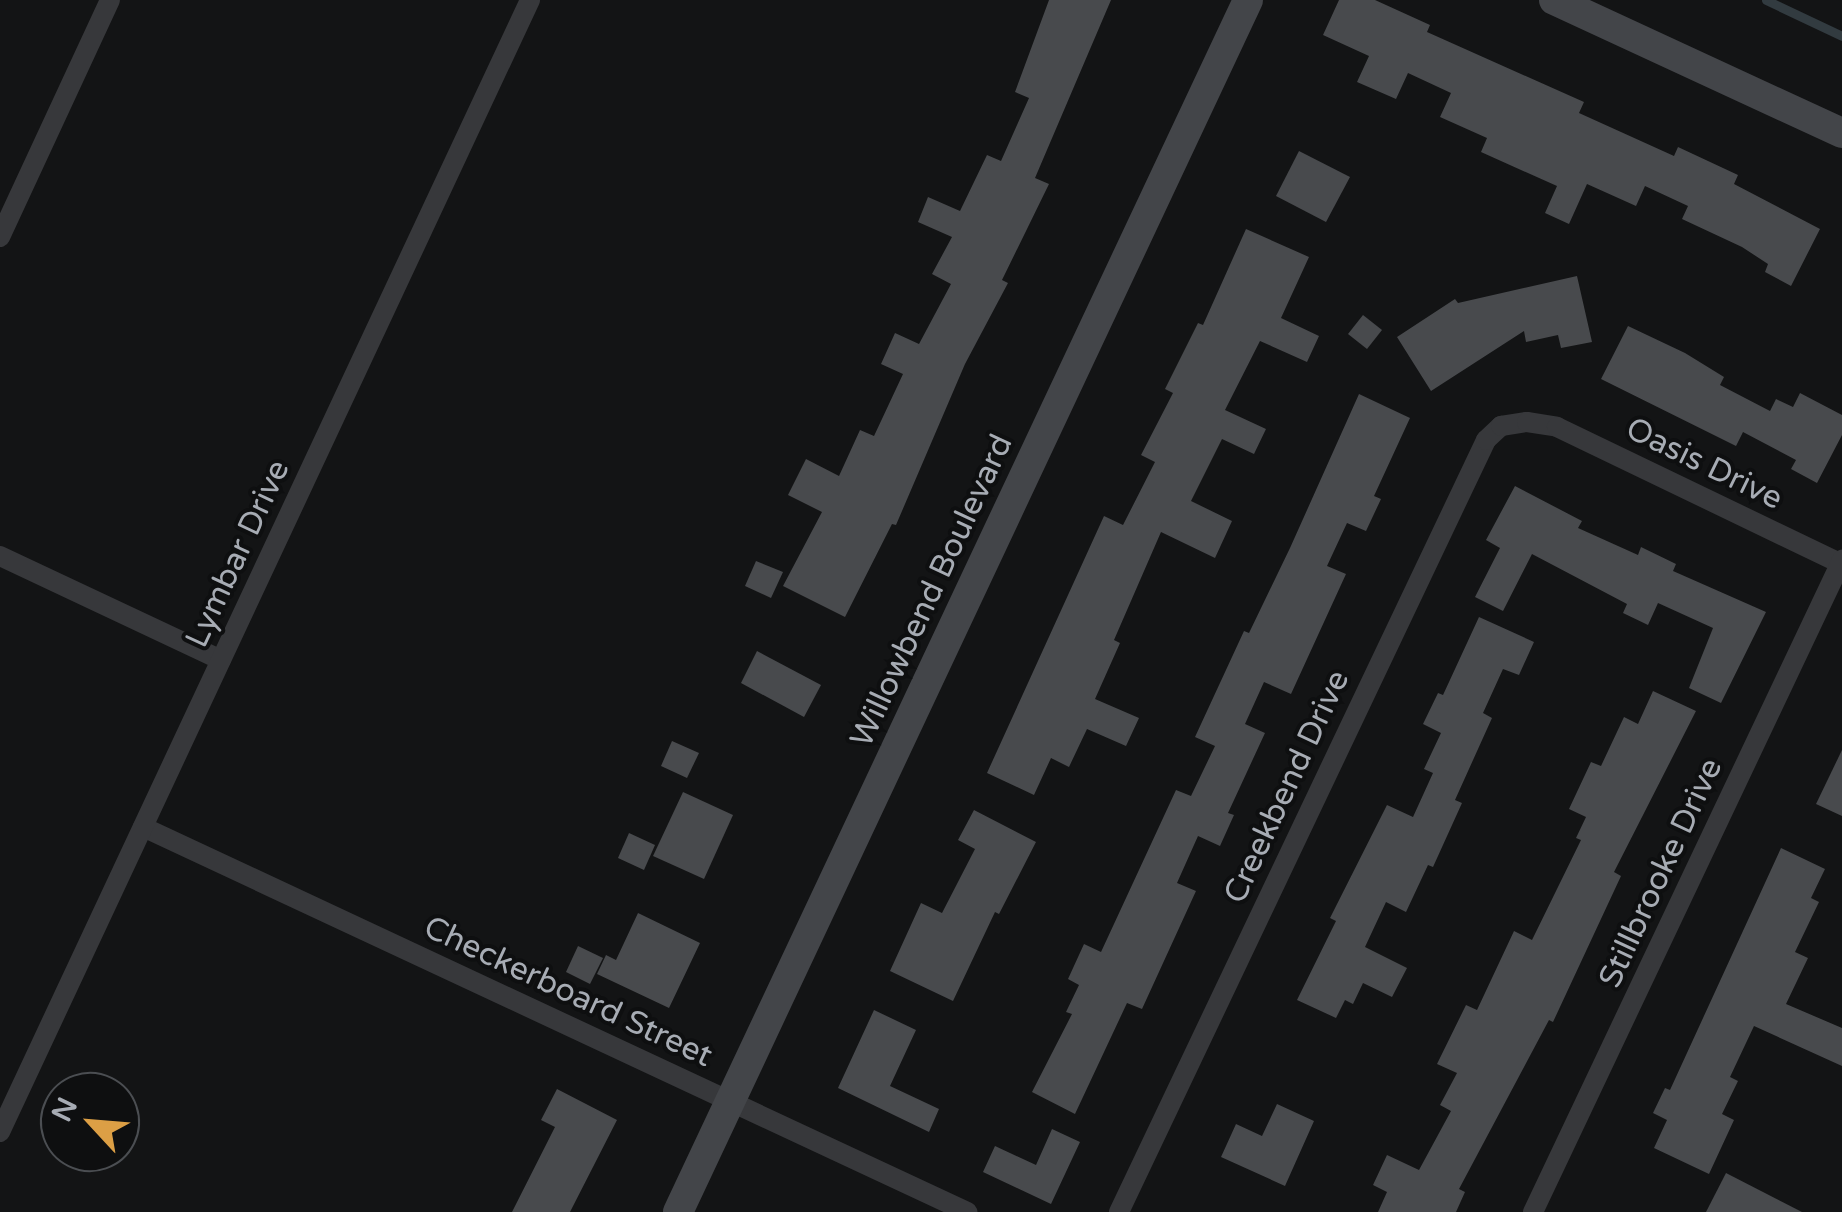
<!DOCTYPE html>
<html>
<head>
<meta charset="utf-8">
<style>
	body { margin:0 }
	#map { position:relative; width:1842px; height:1212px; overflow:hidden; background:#131415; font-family:"Varela Round",sans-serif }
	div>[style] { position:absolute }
	.stream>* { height:9px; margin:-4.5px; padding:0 4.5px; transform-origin:4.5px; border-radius:4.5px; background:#323b40 }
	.building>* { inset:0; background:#484a4d }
	.minor>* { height:20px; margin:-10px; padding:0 10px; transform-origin:10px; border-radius:10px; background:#37383b }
	.secondary>* { height:30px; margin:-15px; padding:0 15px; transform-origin:15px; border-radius:15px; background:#434549 }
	span { translate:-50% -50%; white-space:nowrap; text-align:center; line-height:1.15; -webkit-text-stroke:8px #0e0f10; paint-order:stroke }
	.street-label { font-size:32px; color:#a7acb4 }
	.north { position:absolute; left:40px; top:1072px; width:100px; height:100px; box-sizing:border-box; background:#0e0f10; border:2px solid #4b4e52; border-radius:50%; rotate:296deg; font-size:28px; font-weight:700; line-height:40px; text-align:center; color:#a7acb4 }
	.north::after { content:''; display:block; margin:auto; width:35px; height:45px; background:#dc9f45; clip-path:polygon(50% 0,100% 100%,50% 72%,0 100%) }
</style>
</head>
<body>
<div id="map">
	<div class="stream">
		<i style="left:1766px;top:0;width:84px;rotate:25.3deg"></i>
	</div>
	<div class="building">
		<i style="clip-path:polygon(1049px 0,1111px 0,1035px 178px,1049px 184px,1002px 280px,1008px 283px,965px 364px,896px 525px,892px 524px,845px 617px,783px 586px,822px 512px,788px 495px,806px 459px,839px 476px,860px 430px,874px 436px,903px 374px,881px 364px,895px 333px,919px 344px,951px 284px,932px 274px,952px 237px,918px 222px,928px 197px,960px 211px,987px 155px,1001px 161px,1029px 98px,1015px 92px)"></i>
		<i style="clip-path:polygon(1339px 0,1375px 0,1430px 25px,1427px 32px,1584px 102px,1579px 113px,1674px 156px,1678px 147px,1738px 175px,1734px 184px,1820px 229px,1791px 286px,1765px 272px,1768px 264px,1742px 247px,1682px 219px,1688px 206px,1645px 186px,1636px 206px,1587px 184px,1569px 224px,1545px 213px,1557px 186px,1481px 152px,1487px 138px,1440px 117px,1451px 93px,1408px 73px,1396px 99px,1357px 82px,1369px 56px,1323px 35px)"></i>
		<i style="clip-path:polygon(1299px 151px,1350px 177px,1326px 222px,1276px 196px)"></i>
		<i style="clip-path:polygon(1246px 229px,1309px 257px,1281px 318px,1319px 336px,1307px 362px,1260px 341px,1225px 410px,1266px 429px,1254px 454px,1222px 439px,1191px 501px,1232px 521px,1215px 558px,1161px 532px,1114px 640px,1120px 643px,1095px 699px,1139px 718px,1126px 746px,1087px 729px,1069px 767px,1051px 758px,1034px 795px,987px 773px,1104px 516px,1123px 525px,1155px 462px,1141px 455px,1173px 393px,1165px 389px,1198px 323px,1203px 325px)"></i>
		<i style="clip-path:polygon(1577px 276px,1592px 342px,1561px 348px,1558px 335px,1526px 342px,1524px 331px,1431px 391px,1397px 337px,1455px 299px,1458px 303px)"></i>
		<i style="clip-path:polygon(1363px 315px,1382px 330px,1367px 349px,1348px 334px)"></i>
		<i style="clip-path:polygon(1628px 326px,1685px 353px,1724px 377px,1720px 385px,1770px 411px,1776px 399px,1793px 407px,1800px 393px,1842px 415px,1842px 435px,1817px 483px,1791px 469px,1796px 460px,1743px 432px,1736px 446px,1601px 379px)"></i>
		<i style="clip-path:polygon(1359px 394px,1410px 418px,1374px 496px,1381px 499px,1366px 531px,1347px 523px,1327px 566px,1346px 574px,1291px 694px,1264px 682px,1245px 724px,1265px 733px,1228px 813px,1234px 815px,1220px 846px,1198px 836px,1177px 883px,1196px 891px,1142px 1009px,1127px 1003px,1075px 1114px,1032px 1092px,1072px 1014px,1066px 1012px,1079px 985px,1068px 979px,1084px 944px,1101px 952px,1176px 790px,1191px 796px,1215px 746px,1195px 737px,1244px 631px,1249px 633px,1290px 548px)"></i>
		<i style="clip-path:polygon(1515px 486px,1582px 521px,1578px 528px,1638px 555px,1641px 547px,1676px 564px,1673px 571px,1766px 612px,1721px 703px,1689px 688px,1713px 628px,1658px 603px,1648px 625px,1623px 613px,1627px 604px,1532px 554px,1503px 611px,1475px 597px,1500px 548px,1486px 540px)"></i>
		<i style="clip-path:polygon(756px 561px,783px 572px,771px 598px,745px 586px)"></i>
		<i style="clip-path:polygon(1479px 617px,1534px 642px,1519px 675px,1503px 669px,1483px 713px,1492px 718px,1455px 800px,1462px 803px,1433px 867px,1428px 865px,1406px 912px,1386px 902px,1365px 947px,1407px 968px,1392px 997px,1363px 983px,1353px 1004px,1345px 1000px,1336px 1018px,1297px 1000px,1336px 921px,1330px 918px,1387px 805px,1413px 817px,1433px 773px,1424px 769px,1441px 733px,1423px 724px,1438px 693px,1443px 695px)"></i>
		<i style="clip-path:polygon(757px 651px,821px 685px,804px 717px,741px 683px)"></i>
		<i style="clip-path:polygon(1653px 691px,1696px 711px,1614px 872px,1621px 876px,1553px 1022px,1549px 1020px,1459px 1189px,1465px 1192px,1456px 1212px,1378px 1212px,1387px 1192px,1373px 1185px,1387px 1155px,1419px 1170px,1451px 1111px,1440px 1105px,1457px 1073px,1437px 1064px,1466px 1005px,1477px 1010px,1514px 931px,1532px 940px,1581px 840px,1576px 838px,1586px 817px,1569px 809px,1591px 762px,1601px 766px,1624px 717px,1638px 724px)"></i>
		<i style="clip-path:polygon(672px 741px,699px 753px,687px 778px,661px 766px)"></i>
		<i style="clip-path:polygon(1842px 750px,1842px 816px,1816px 804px)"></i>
		<i style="clip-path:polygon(683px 792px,733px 815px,704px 879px,653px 856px)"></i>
		<i style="clip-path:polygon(974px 810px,1036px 842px,999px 914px,995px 912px,953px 1001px,890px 971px,921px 903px,942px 913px,975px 849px,958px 840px)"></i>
		<i style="clip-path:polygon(629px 833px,655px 845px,644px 870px,618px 858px)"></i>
		<i style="clip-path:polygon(1781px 848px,1825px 869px,1811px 898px,1819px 902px,1795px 952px,1808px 958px,1786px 1004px,1842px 1028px,1842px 1066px,1754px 1026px,1730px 1077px,1738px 1081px,1722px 1114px,1734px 1120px,1709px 1174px,1654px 1148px,1667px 1120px,1653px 1113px,1665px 1088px,1670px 1090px)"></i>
		<i style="clip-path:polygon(638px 913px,700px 943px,669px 1008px,597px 974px,606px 955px,616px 960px)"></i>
		<i style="clip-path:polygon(578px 946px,603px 958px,590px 984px,566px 972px)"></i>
		<i style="clip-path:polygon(874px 1010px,916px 1030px,890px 1086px,939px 1109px,929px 1132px,838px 1088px)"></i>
		<i style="clip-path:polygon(557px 1089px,617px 1120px,570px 1212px,512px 1212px,555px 1127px,541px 1120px)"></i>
		<i style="clip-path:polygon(1277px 1104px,1314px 1121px,1285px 1186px,1221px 1157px,1236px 1124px,1262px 1136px)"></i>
		<i style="clip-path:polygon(1052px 1129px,1080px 1142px,1051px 1204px,983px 1172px,995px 1146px,1036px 1165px)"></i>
		<i style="clip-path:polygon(1726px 1173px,1802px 1212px,1706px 1212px)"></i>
	</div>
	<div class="minor">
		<i style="left:0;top:237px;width:261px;rotate:-65.1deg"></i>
		<i style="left:0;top:556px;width:244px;rotate:25.2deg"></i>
		<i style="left:143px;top:827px;width:910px;rotate:25.04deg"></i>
		<i style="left:0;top:1132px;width:1250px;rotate:-64.91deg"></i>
		<i style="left:1119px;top:1212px;width:855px;rotate:-64.57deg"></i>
		<i style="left:1486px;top:440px;width:21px;rotate:-43deg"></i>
		<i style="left:1501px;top:426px;width:26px;rotate:-9deg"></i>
		<i style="left:1527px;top:422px;width:30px;rotate:9deg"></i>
		<i style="left:1557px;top:427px;width:316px;rotate:25.7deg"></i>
		<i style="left:1533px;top:1212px;width:722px;rotate:-64.64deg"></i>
	</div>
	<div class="secondary">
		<i style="left:1554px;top:0;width:317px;rotate:24.8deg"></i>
		<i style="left:678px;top:1212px;width:1339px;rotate:-64.81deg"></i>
	</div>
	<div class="street-label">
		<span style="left:1704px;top:464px;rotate:26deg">Oasis Drive</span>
		<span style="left:238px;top:554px;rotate:-65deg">Lymbar Drive</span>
		<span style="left:932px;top:591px;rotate:-65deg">Willowbend Boulevard</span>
		<span style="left:1287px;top:787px;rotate:-65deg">Creekbend Drive</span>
		<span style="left:1661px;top:873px;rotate:-65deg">Stillbrooke Drive</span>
		<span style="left:568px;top:992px;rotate:25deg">Checkerboard Street</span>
	</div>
	<div class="north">N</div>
</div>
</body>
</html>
